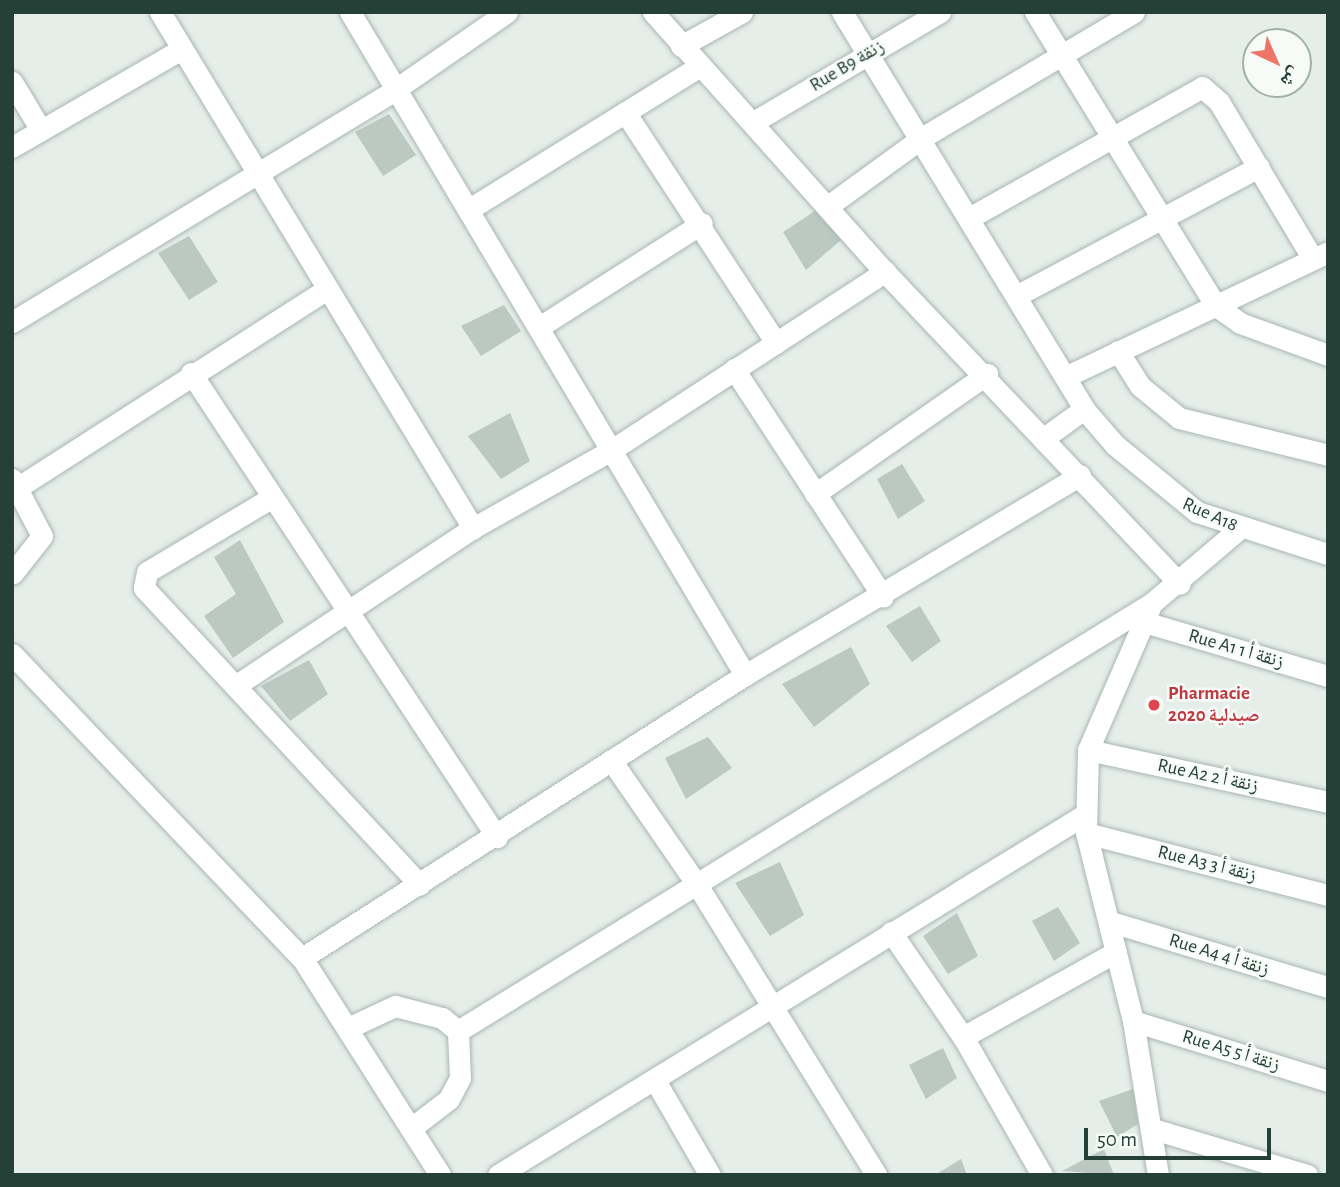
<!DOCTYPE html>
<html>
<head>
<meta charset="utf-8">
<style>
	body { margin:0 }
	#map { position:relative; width:1340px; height:1187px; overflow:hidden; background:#e6eeea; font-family:"Alegreya Sans","Noto Naskh Arabic",sans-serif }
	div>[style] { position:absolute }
	.building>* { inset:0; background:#bbc9c2 }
	.roads { filter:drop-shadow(0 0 2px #a8b6b0) drop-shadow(0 0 2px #a8b6b0) }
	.minor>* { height:21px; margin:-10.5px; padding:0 10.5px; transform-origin:10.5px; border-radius:10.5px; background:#fff }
	.dots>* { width:19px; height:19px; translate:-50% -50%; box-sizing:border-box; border:4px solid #f7fbf8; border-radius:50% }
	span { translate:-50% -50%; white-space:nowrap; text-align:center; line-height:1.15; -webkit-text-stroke:5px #f7fbf8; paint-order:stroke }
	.street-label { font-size:19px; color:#254036 }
	.health-label { font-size:19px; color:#be3a42; font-weight:700 }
	.left { translate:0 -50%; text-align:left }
	.frame { position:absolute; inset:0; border:14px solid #254036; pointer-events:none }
	.north { position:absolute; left:1242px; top:28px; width:70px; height:70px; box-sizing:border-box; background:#f7fbf8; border:2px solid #a3b0aa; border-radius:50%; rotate:136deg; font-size:19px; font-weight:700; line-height:28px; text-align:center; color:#254036 }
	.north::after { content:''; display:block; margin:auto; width:24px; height:32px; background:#ec7766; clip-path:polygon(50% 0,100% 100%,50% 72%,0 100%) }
	.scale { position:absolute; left:1084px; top:1128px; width:187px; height:32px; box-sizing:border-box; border:4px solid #254036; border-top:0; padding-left:9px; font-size:21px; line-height:24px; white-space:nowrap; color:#254036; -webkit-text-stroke:5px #f7fbf8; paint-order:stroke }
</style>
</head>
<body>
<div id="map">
	<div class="building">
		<i style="clip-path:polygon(389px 114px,416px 155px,383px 176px,355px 132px)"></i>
		<i style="clip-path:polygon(815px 211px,841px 240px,806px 270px,783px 232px)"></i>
		<i style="clip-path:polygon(189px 236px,218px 282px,189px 300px,158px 253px)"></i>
		<i style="clip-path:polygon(504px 305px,521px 331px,481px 356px,461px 326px)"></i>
		<i style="clip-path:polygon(510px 413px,530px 461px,501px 479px,468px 436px)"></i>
		<i style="clip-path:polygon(902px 464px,925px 501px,898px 519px,877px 479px)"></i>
		<i style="clip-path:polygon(240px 540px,284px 622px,233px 658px,204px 616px,236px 594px,214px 557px)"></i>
		<i style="clip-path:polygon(920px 606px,941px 641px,912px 662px,886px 626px)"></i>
		<i style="clip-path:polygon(851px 647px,870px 684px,814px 727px,782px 684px)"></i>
		<i style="clip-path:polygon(309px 660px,328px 694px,290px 721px,261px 686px)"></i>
		<i style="clip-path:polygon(708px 737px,732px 768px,686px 799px,665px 758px)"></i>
		<i style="clip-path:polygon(780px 862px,804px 915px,770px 936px,735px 883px)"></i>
		<i style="clip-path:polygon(1058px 907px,1080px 943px,1054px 961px,1032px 921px)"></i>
		<i style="clip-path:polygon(957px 913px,978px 956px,948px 974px,923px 936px)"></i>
		<i style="clip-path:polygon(943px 1048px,957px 1078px,926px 1099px,909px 1065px)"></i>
		<i style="clip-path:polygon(1133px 1089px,1138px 1124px,1117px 1137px,1099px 1101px)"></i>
		<i style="clip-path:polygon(1104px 1149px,1114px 1175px,1062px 1171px)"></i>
		<i style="clip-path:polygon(961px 1159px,967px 1175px,935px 1175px)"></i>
	</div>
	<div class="roads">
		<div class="minor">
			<i style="left:160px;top:12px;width:604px;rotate:58.76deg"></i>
			<i style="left:350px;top:12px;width:772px;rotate:59.21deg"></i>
			<i style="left:653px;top:12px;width:348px;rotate:48.3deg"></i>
			<i style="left:885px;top:272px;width:429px;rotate:46.6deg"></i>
			<i style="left:842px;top:12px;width:465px;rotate:58.6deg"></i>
			<i style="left:1084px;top:409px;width:48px;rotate:49.3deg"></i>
			<i style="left:1115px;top:445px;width:106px;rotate:39.3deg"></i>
			<i style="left:1197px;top:512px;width:138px;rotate:17.8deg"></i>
			<i style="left:1035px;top:12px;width:345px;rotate:58.4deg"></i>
			<i style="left:1216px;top:306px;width:29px;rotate:35deg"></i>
			<i style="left:1240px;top:323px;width:94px;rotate:20deg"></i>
			<i style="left:681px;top:46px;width:70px;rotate:-29.1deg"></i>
			<i style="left:12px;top:82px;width:56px;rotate:58.9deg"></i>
			<i style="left:625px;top:112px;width:276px;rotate:56.8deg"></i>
			<i style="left:755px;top:121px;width:215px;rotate:-30.5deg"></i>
			<i style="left:12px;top:147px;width:196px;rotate:-30deg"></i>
			<i style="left:828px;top:206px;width:117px;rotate:-36deg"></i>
			<i style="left:923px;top:137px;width:245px;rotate:-30.6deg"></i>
			<i style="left:471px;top:208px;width:269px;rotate:-31.8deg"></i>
			<i style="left:969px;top:218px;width:267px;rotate:-29.3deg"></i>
			<i style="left:1202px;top:87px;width:23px;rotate:41deg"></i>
			<i style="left:1219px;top:102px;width:183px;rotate:59.1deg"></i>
			<i style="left:1016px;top:296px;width:275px;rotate:-28deg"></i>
			<i style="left:12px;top:322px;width:449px;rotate:-31.2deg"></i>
			<i style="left:396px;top:89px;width:135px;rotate:-34.7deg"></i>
			<i style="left:539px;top:327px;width:193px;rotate:-32.5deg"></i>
			<i style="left:1118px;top:351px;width:41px;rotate:57.8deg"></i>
			<i style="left:1140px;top:386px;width:50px;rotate:39.4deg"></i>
			<i style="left:1179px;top:418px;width:154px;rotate:13.9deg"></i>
			<i style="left:734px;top:369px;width:272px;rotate:56.8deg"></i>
			<i style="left:191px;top:373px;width:556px;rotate:56.6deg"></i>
			<i style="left:1065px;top:377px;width:291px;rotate:-25.4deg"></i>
			<i style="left:1044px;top:438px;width:49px;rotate:-35.9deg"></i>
			<i style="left:12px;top:479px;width:64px;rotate:62.2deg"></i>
			<i style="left:42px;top:536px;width:48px;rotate:128.3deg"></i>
			<i style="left:17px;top:488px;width:367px;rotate:-32.7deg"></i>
			<i style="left:815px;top:494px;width:210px;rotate:-34.9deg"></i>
			<i style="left:271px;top:498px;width:144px;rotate:149.2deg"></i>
			<i style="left:147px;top:572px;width:16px;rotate:101deg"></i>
			<i style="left:144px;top:588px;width:405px;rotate:47.1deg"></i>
			<i style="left:1144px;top:622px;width:192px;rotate:16.4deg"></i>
			<i style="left:12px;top:654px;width:420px;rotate:46.4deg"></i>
			<i style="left:302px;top:958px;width:257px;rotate:57.5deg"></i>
			<i style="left:235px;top:686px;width:286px;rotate:-33.6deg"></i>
			<i style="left:473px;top:528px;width:161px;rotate:-29.4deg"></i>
			<i style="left:613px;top:449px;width:325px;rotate:-33.1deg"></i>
			<i style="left:1088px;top:750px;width:246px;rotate:12.2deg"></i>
			<i style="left:611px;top:760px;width:150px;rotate:55.4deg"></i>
			<i style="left:696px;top:883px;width:343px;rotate:58.3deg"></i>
			<i style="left:1086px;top:833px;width:250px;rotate:14.4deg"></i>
			<i style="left:1111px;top:922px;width:227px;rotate:16.7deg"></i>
			<i style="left:891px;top:932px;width:127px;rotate:55.6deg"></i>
			<i style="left:963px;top:1037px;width:159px;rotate:60.2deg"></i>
			<i style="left:302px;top:958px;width:526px;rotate:-32.57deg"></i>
			<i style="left:745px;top:675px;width:390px;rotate:-30.8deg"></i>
			<i style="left:1133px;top:1021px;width:204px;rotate:17.1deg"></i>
			<i style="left:350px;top:1027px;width:50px;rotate:-25deg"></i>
			<i style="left:395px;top:1006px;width:49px;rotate:14.3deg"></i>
			<i style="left:442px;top:1018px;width:21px;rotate:39deg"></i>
			<i style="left:458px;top:1031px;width:47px;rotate:87.6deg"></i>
			<i style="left:460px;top:1078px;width:24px;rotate:118deg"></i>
			<i style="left:449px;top:1099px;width:44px;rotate:142.4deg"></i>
			<i style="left:458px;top:1031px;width:815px;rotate:-31.66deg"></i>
			<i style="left:963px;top:1037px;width:175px;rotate:-29.1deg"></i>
			<i style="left:656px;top:1082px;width:108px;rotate:59.9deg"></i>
			<i style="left:1153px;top:1129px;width:161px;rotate:16.6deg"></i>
			<i style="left:498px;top:1175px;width:688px;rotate:-31.56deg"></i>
			<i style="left:1158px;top:1175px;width:156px;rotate:-99.2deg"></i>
			<i style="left:1133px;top:1021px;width:194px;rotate:-104deg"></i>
			<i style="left:1086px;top:833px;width:83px;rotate:-88.6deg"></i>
			<i style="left:1088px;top:750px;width:160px;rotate:-66.5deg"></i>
			<i style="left:1152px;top:603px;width:114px;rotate:-40.4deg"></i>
		</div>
	</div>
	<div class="dots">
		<i style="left:1154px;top:705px;background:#e0444e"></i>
	</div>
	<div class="street-label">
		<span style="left:847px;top:66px;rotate:-31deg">Rue B9 زنقة</span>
		<span style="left:1210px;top:515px;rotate:24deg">Rue A18</span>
		<span style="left:1236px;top:649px;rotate:16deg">Rue A1 زنقة أ 1</span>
		<span style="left:1208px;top:776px;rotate:12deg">Rue A2 زنقة أ 2</span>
		<span style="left:1207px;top:864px;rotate:14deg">Rue A3 زنقة أ 3</span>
		<span style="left:1219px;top:955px;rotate:17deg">Rue A4 زنقة أ 4</span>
		<span style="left:1231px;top:1051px;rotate:17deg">Rue A5 زنقة أ 5</span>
	</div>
	<div class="health-label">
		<span class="left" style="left:1168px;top:705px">Pharmacie<br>2020 صيدلية</span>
	</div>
	<div class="frame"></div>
	<div class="north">ش</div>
	<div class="scale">50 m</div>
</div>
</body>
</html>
